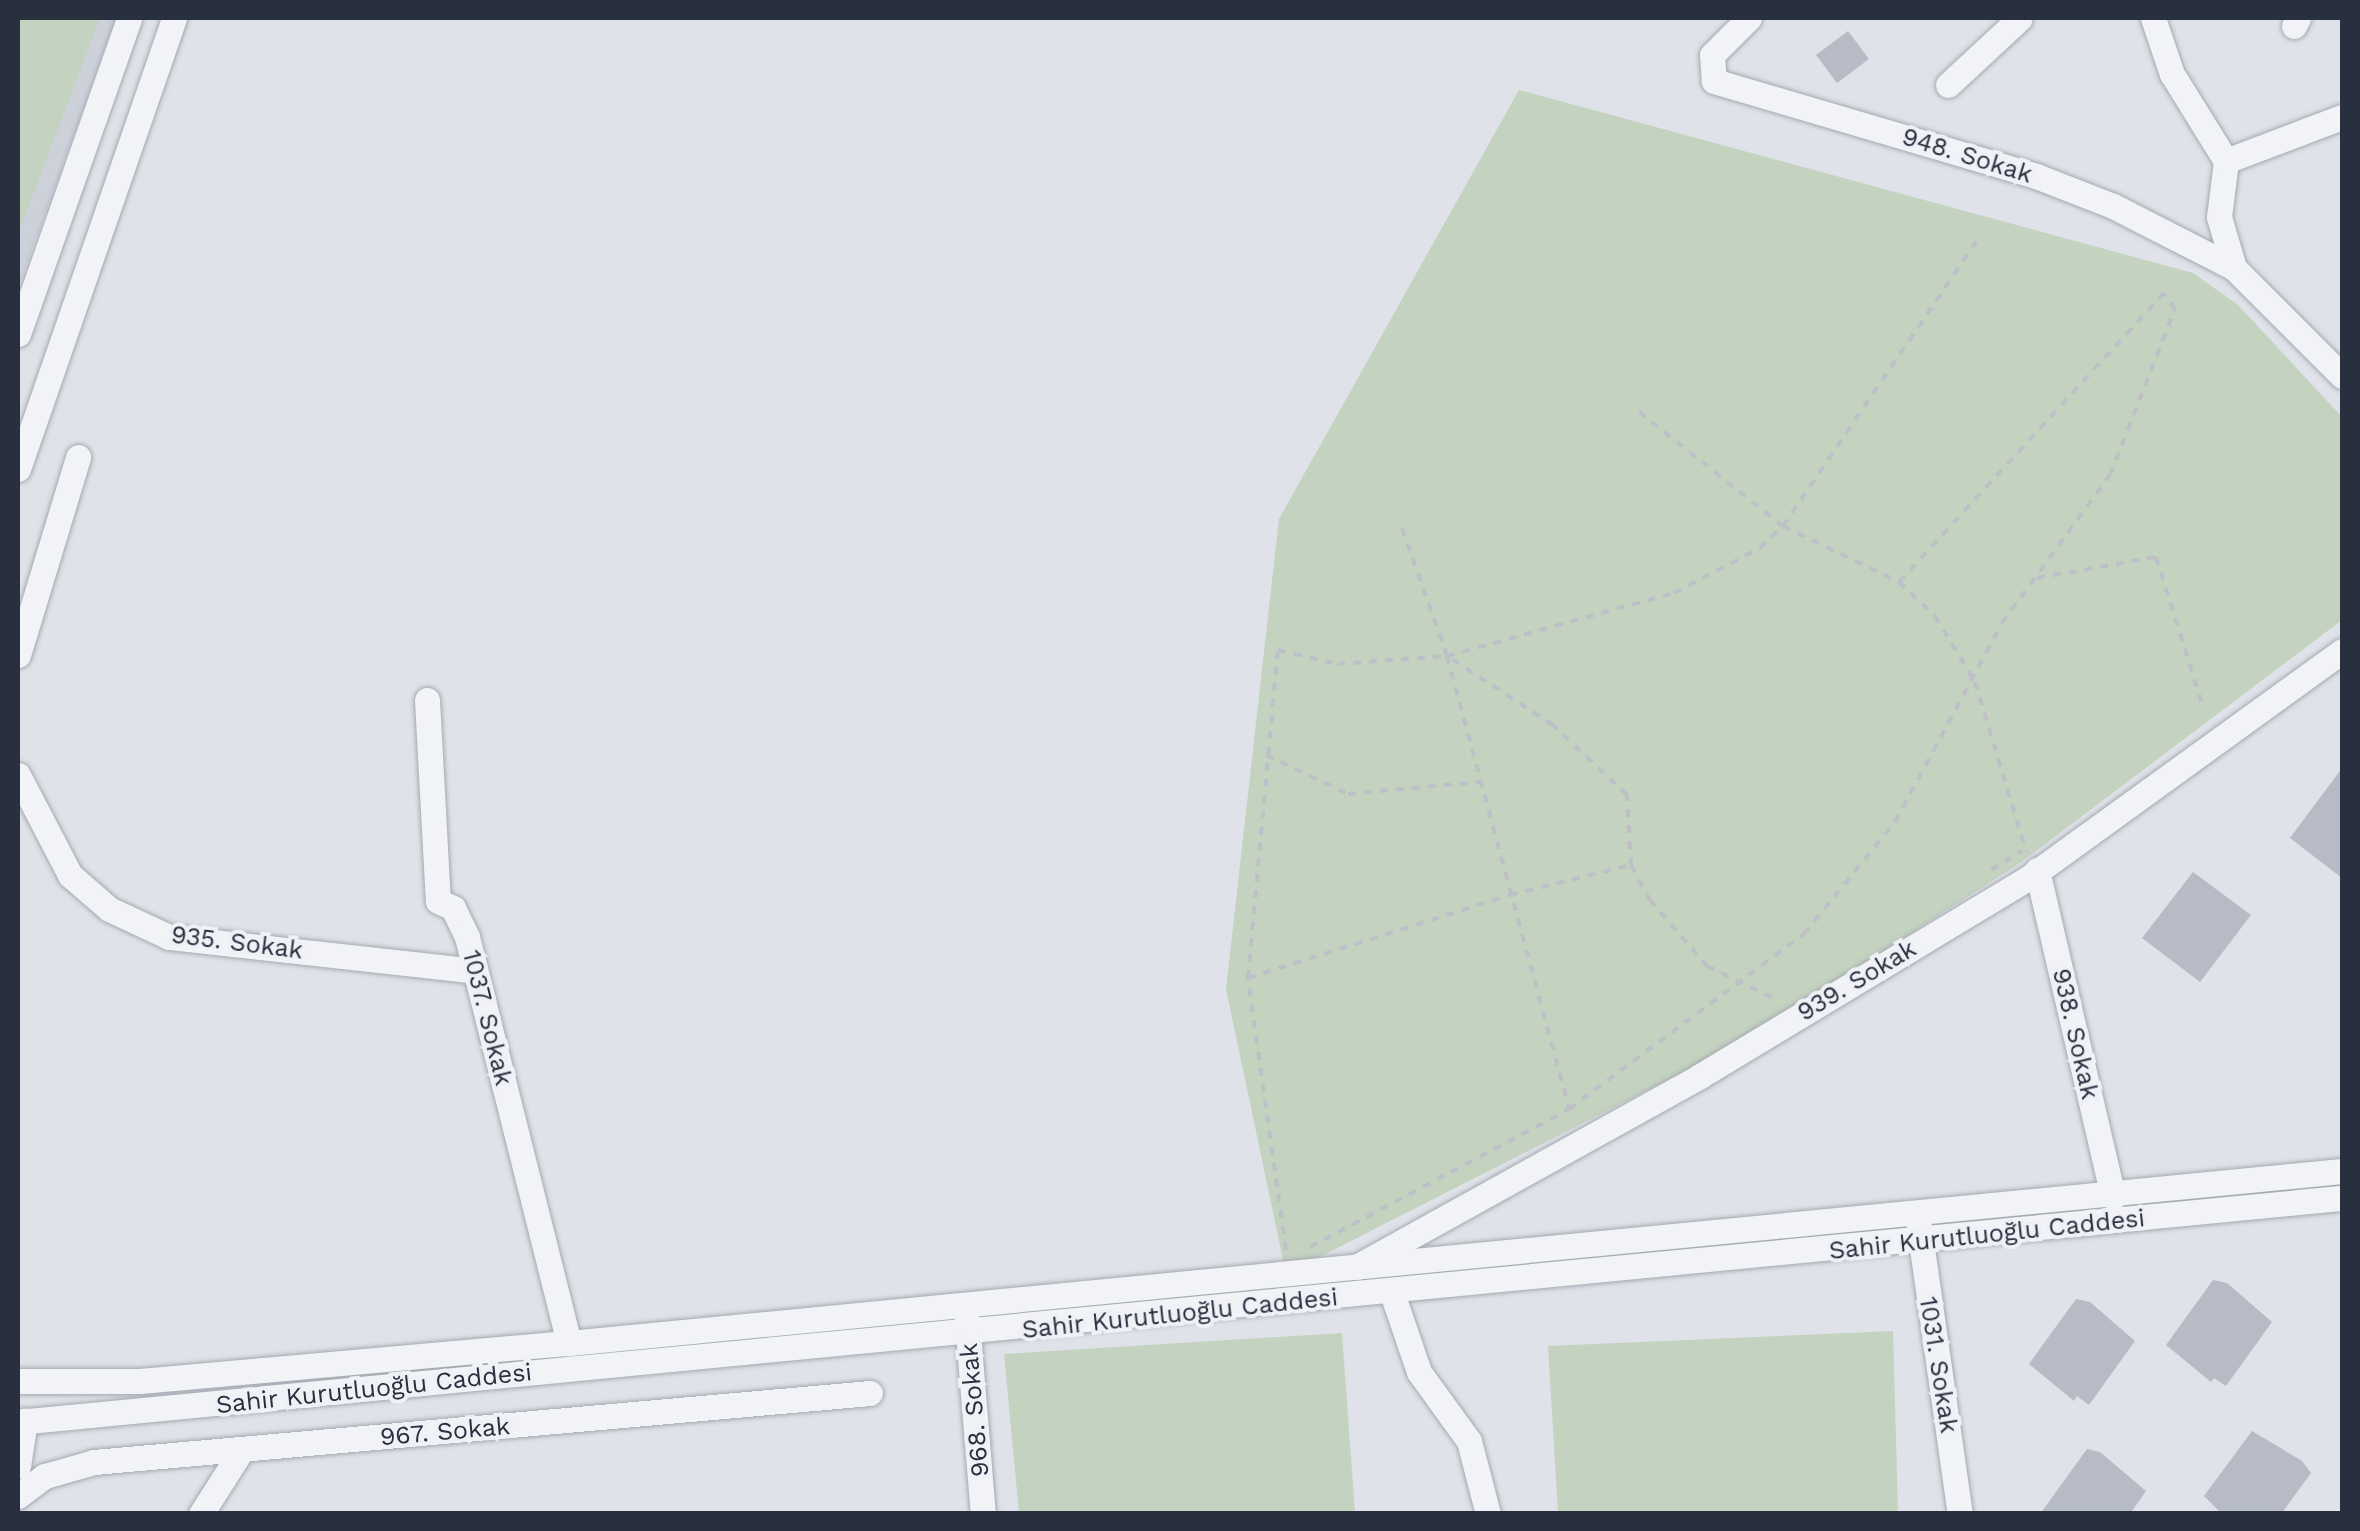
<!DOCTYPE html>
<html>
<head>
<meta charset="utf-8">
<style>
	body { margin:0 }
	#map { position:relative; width:2360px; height:1531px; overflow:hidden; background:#dfe2e8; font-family:"Work Sans",sans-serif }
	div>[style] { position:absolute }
	.built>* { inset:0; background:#cdd1da }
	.green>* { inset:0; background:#c4d2c0 }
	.building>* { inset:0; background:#b6bbc5 }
	.path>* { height:4px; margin-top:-2px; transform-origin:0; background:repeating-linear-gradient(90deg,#bdc0c7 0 8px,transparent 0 16px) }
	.roads { filter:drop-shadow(0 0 2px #a4a9b2) drop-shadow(0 0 2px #a4a9b2) }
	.minor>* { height:25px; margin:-12.5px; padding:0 12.5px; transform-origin:12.5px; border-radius:12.5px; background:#f2f3f7 }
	span { translate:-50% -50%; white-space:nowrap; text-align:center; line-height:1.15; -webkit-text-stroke:8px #eff1f6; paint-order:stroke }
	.street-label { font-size:25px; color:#282f3f }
	.frame { position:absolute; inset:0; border:20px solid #282f3f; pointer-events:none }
</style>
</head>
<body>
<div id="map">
	<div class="built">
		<i style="clip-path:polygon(18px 18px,116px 18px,18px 289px)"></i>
	</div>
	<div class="green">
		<i style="clip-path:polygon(18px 18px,100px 18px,18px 234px)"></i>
		<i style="clip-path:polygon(1519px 90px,2193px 273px,2238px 305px,2342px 417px,2342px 620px,2020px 863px,1742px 1042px,1286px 1274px,1226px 989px,1279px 519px)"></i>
		<i style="clip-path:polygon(1893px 1331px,1898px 1513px,1558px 1513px,1548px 1346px)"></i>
		<i style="clip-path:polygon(1342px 1333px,1355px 1513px,1019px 1513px,1004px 1354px)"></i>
	</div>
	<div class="building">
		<i style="clip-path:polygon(1848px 31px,1869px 59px,1837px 83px,1816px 55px)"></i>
		<i style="clip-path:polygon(2342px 768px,2342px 878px,2290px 838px)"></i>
		<i style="clip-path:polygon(2193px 872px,2251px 915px,2200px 982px,2142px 938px)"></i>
		<i style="clip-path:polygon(2213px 1280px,2227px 1283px,2272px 1322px,2226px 1386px,2214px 1378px,2211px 1382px,2166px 1345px)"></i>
		<i style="clip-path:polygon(2076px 1299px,2090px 1302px,2135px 1341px,2089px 1405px,2077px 1396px,2074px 1401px,2029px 1364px)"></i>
		<i style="clip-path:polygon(2252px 1431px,2302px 1461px,2311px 1473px,2281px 1514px,2222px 1514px,2204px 1496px)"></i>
		<i style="clip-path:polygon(2087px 1449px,2100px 1452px,2146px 1491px,2130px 1514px,2040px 1514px)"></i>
	</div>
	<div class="path">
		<i style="left:1639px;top:412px;width:184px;rotate:38.4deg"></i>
		<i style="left:1783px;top:526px;width:129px;rotate:25.8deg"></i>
		<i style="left:1899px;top:582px;width:50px;rotate:43.4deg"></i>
		<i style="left:1935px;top:616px;width:77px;rotate:58.8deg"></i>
		<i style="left:1975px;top:682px;width:177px;rotate:73.2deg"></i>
		<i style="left:1402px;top:528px;width:136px;rotate:70.6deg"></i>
		<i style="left:1447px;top:656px;width:469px;rotate:74.9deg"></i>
		<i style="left:2037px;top:578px;width:121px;rotate:-10deg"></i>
		<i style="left:2156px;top:557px;width:154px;rotate:72.6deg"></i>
		<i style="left:1266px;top:755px;width:91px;rotate:25.4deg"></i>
		<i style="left:1348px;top:794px;width:134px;rotate:-5.2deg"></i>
		<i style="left:1631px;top:865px;width:40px;rotate:62deg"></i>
		<i style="left:1650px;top:900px;width:87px;rotate:49.2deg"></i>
		<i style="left:1707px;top:966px;width:78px;rotate:25.9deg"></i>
		<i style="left:1991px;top:870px;width:36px;rotate:-32deg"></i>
		<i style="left:1248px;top:978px;width:275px;rotate:-17.6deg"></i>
		<i style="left:1510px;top:895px;width:125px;rotate:-13.9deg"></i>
		<i style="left:1631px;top:865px;width:70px;rotate:-93.3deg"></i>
		<i style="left:1627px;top:795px;width:102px;rotate:-136.6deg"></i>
		<i style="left:1553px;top:725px;width:126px;rotate:-146.9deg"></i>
		<i style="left:1310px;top:1247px;width:293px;rotate:-28deg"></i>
		<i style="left:1569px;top:1109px;width:293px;rotate:-36.7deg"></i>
		<i style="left:1804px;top:934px;width:144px;rotate:-50.9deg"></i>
		<i style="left:1895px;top:822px;width:226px;rotate:-61.7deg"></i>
		<i style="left:2002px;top:623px;width:183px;rotate:-53.9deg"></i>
		<i style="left:2110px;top:475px;width:178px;rotate:-68.6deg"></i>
		<i style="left:2175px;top:309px;width:19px;rotate:-125deg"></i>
		<i style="left:2164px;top:293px;width:392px;rotate:132.5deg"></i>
		<i style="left:1286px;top:1250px;width:275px;rotate:-98deg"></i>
		<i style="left:1248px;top:978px;width:329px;rotate:-84.8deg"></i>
		<i style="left:1278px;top:650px;width:61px;rotate:13.3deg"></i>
		<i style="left:1337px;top:664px;width:110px;rotate:-4.2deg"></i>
		<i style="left:1447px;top:656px;width:236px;rotate:-15.5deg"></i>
		<i style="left:1674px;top:593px;width:97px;rotate:-27.6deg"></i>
		<i style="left:1760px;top:548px;width:32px;rotate:-44deg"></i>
		<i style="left:1783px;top:526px;width:351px;rotate:-55.8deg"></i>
	</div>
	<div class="roads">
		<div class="minor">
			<i style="left:1749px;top:18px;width:52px;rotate:135deg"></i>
			<i style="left:1712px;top:55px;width:26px;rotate:86deg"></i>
			<i style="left:1714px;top:81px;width:336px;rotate:16.4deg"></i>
			<i style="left:2036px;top:176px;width:83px;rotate:21.3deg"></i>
			<i style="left:2113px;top:206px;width:136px;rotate:27.1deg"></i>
			<i style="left:2153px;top:18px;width:59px;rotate:71.3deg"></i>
			<i style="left:2172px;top:74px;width:102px;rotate:58.2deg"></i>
			<i style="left:2226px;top:161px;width:56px;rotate:97.1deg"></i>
			<i style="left:2219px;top:217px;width:53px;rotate:73.6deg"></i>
			<i style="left:2234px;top:268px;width:153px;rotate:45deg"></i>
			<i style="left:2294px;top:26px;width:9px;rotate:-63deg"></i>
			<i style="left:1948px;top:85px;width:98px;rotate:-42.9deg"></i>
			<i style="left:2226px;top:161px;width:124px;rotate:-20.8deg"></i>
			<i style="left:18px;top:334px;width:335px;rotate:-70.6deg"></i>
			<i style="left:18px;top:469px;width:477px;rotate:-70.9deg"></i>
			<i style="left:18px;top:655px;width:207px;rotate:-73.1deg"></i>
			<i style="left:427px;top:700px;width:201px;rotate:86.9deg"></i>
			<i style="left:438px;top:901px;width:17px;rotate:25deg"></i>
			<i style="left:453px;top:908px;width:32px;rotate:64deg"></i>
			<i style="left:467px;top:937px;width:419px;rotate:75.9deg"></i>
			<i style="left:18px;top:775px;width:113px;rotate:62.5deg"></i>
			<i style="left:70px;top:875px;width:52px;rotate:41.1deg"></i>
			<i style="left:109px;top:909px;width:66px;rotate:25deg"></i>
			<i style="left:169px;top:937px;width:308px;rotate:6.3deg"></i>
			<i style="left:2037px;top:870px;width:336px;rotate:76.9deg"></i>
			<i style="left:1919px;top:1227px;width:290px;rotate:81.9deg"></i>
			<i style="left:1356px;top:1267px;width:393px;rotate:-29deg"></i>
			<i style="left:1700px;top:1076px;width:387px;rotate:-31.1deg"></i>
			<i style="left:2031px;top:876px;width:384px;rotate:-35.9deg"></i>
			<i style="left:1392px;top:1293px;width:83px;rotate:71.1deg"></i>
			<i style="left:1419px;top:1372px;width:85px;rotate:54.1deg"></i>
			<i style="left:1469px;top:1441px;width:75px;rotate:75.4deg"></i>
			<i style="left:967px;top:1321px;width:194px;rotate:85.3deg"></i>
			<i style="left:18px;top:1381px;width:122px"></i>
			<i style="left:140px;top:1381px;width:431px;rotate:-5.1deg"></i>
			<i style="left:569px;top:1343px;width:1781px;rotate:-5.54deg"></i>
			<i style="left:18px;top:1422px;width:2335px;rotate:-5.51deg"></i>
			<i style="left:18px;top:1466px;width:46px;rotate:-81.2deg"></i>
			<i style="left:18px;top:1496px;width:34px;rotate:-37deg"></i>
			<i style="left:45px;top:1476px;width:51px;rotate:-15.9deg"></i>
			<i style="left:94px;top:1462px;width:779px;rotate:-5.08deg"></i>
			<i style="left:201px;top:1514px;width:75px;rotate:-57.6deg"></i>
		</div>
	</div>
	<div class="street-label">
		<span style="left:1967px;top:156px;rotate:17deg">948. Sokak</span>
		<span style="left:237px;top:943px;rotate:7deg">935. Sokak</span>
		<span style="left:1857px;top:981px;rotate:-31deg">939. Sokak</span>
		<span style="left:487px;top:1018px;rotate:76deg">1037. Sokak</span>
		<span style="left:2075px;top:1034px;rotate:77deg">938. Sokak</span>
		<span style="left:1987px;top:1235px;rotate:-6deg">Sahir Kurutluoğlu Caddesi</span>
		<span style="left:1180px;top:1314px;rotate:-6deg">Sahir Kurutluoğlu Caddesi</span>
		<span style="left:1938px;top:1365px;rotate:81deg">1031. Sokak</span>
		<span style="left:374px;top:1389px;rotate:-6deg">Sahir Kurutluoğlu Caddesi</span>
		<span style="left:975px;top:1410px;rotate:-95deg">968. Sokak</span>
		<span style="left:445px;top:1432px;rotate:-5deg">967. Sokak</span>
	</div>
	<div class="frame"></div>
</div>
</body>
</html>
